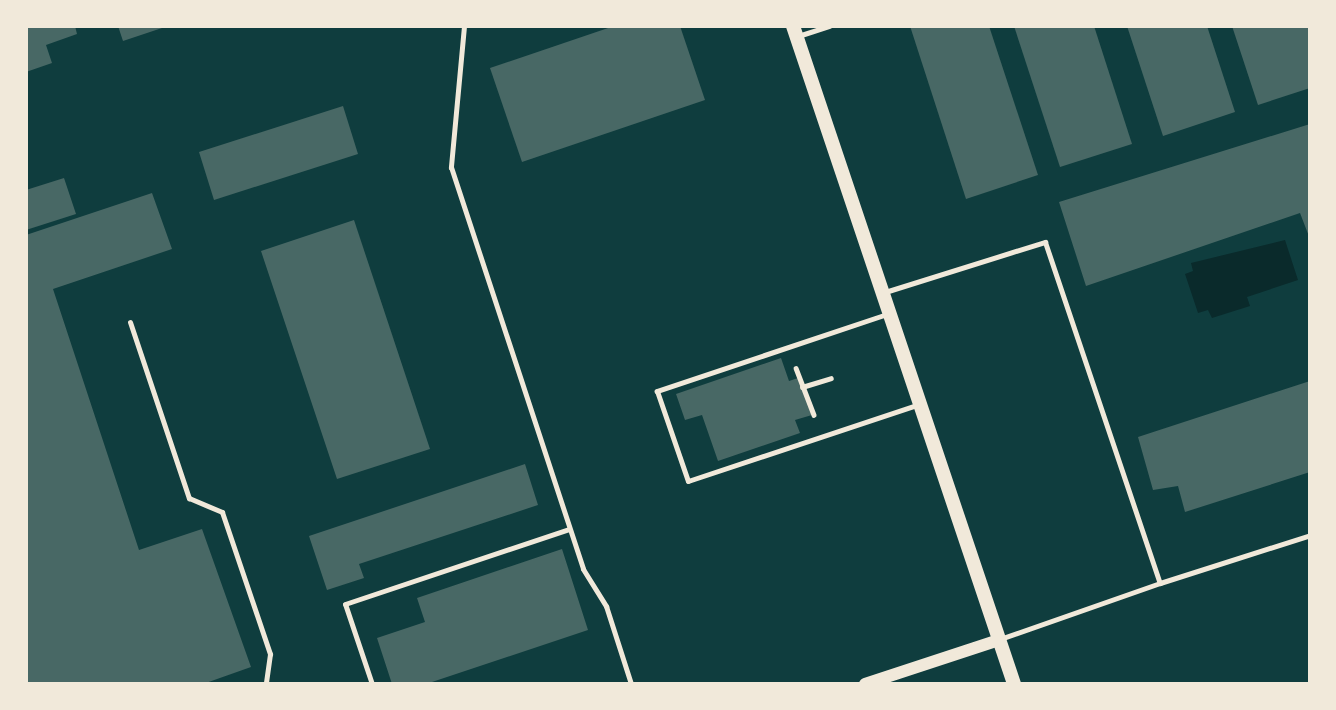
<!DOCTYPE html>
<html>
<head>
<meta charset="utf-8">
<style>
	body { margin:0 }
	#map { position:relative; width:1336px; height:710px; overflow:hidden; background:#0f3d3e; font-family:Helvetica,sans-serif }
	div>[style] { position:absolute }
	.water>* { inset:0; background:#0a2a2b }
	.building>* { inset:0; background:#486865 }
	.path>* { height:4.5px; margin:-2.25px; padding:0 2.25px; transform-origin:2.25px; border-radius:2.25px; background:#f1e9da }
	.service>* { height:5px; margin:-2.5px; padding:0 2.5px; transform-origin:2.5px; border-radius:2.5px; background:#f1e9da }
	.tertiary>* { height:12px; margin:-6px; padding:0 6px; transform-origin:6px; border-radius:6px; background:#f1e9da }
	.secondary>* { height:14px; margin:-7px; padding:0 7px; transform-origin:7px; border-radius:7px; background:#f1e9da }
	span { translate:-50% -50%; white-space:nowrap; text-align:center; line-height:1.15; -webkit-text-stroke:7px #f1e9da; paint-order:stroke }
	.frame { position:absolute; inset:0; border:28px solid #f1e9da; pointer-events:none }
</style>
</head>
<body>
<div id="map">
	<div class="water">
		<i style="clip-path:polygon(1285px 240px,1298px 280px,1247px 297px,1250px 306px,1212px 318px,1208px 310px,1198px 313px,1185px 274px,1193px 271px,1191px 263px)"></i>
	</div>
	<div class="building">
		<i style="clip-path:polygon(26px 26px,75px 26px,77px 34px,46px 45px,52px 63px,26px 72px)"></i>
		<i style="clip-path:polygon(118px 26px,165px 26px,165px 27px,123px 41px)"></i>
		<i style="clip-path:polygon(614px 26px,680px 26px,705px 100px,522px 162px,490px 68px)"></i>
		<i style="clip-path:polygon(910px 26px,989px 26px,1038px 175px,966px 199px)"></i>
		<i style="clip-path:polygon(1014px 26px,1094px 26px,1132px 144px,1060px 167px)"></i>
		<i style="clip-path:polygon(1127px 26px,1207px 26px,1235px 112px,1163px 136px)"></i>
		<i style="clip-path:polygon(1232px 26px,1310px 26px,1310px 88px,1258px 105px)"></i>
		<i style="clip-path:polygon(343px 106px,358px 154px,214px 200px,199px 152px)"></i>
		<i style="clip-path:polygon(1310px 124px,1310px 239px,1300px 213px,1086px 286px,1059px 202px)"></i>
		<i style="clip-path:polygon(64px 178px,76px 214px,26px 230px,26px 190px)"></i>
		<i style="clip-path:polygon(152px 193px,172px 249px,53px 289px,139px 550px,202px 529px,251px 667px,203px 684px,26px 684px,26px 235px)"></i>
		<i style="clip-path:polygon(354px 220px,430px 449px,337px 479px,261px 251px)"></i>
		<i style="clip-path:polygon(781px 358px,789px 381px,798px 378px,812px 415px,795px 420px,800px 433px,718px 461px,702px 415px,685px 420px,676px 394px)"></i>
		<i style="clip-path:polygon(1310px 381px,1310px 472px,1185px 512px,1178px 486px,1153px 490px,1138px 437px)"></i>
		<i style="clip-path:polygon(525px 464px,538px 505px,359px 564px,364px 578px,327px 590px,309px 536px)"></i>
		<i style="clip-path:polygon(562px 549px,588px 630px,426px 684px,392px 684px,377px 638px,425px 622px,417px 598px)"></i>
	</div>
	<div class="path">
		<i style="left:796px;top:368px;width:50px;rotate:69deg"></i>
		<i style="left:802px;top:387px;width:30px;rotate:-17deg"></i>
	</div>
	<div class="service">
		<i style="left:464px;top:26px;width:142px;rotate:95.3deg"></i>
		<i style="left:451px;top:167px;width:423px;rotate:71.8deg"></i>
		<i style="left:583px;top:569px;width:44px;rotate:58.1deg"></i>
		<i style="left:606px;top:606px;width:82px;rotate:72.2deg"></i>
		<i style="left:798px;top:36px;width:33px;rotate:-18deg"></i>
		<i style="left:885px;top:292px;width:168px;rotate:-17.4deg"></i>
		<i style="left:1045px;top:242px;width:360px;rotate:71.4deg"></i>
		<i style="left:1160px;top:583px;width:170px;rotate:160.7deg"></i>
		<i style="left:887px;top:314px;width:243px;rotate:161.5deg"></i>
		<i style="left:657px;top:391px;width:95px;rotate:71deg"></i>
		<i style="left:688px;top:481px;width:243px;rotate:-18.4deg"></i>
		<i style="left:130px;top:322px;width:186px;rotate:71.5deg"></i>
		<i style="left:189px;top:498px;width:36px;rotate:23deg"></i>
		<i style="left:222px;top:512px;width:150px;rotate:71.3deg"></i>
		<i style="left:270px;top:654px;width:30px;rotate:98deg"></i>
		<i style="left:1160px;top:583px;width:157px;rotate:-17.7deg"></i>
		<i style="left:372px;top:684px;width:84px;rotate:-108.6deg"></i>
		<i style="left:345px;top:604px;width:236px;rotate:-18.5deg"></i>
	</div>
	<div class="tertiary">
		<i style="left:865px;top:684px;width:141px;rotate:-18.2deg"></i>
	</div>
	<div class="secondary">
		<i style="left:793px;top:26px;width:694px;rotate:71.43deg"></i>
	</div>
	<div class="frame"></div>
</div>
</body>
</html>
